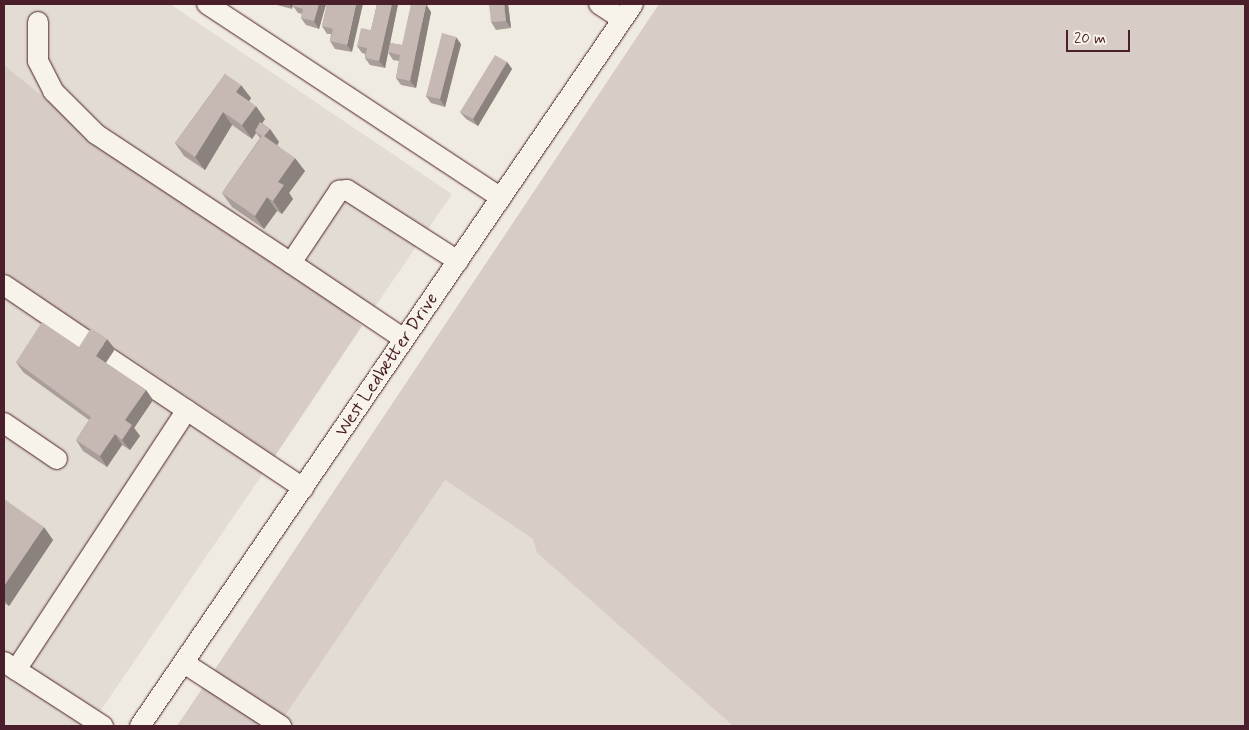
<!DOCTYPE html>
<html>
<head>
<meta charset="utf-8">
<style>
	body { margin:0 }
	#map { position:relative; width:1249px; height:730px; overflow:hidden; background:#f0ebe0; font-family:Mynerve,sans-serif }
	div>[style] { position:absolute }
	.built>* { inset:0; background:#e3dcd2 }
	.green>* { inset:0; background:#d8cdc6 }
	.roads { filter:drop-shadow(0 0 1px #4a1f2b) drop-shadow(0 0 1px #4a1f2b) }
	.minor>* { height:20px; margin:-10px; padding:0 10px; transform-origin:10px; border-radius:10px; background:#f7f3e8 }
	.wall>* { inset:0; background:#aa9e9a }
	.shaded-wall>* { inset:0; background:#8b817d }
	.building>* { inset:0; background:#c6b8b3 }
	span { translate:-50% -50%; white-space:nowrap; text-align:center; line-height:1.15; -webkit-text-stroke:5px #f7f3e8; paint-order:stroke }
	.street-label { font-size:18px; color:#4a1f2b }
	.frame { position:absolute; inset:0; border:5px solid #4a1f2b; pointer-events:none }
	.scale { position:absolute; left:1066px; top:30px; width:64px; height:22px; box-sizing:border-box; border:2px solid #4a1f2b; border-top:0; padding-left:6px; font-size:15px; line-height:18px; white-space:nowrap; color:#4a1f2b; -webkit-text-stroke:4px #f7f3e8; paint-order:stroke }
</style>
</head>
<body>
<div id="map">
	<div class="built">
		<i style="clip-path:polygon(4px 4px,170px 4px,452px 194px,364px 323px,118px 157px,4px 65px)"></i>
		<i style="clip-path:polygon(4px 272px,275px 456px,90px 726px,4px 726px)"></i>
		<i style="clip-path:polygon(445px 480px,533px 539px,537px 553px,733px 726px,278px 726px)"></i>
	</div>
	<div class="green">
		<i style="clip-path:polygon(659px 4px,1245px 4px,1245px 726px,733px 726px,537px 553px,533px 539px,445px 480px,278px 726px,177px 726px)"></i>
		<i style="clip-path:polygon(4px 65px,118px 157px,337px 304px,362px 326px,275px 456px,4px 272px)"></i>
	</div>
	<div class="roads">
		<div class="minor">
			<i style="left:207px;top:4px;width:352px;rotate:33.4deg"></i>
			<i style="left:599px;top:4px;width:27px;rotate:33deg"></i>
			<i style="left:38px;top:22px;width:39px;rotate:90deg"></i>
			<i style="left:38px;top:61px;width:34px;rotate:63deg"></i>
			<i style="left:53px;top:91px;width:61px;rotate:45deg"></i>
			<i style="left:96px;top:134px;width:234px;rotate:33.5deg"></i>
			<i style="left:4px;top:285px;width:109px;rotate:34.1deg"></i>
			<i style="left:404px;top:339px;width:136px;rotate:-146.1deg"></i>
			<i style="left:291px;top:263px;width:87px;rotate:-56.3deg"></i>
			<i style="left:339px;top:191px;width:8px;rotate:-7deg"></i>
			<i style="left:347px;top:190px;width:132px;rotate:32.6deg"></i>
			<i style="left:109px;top:358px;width:234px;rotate:33.8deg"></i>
			<i style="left:4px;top:423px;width:64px;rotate:34.2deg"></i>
			<i style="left:4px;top:662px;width:118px;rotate:32.9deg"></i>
			<i style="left:184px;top:663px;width:116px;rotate:33deg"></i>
			<i style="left:16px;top:670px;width:311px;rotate:-56.7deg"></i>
			<i style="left:140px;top:726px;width:874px;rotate:-55.67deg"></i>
		</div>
	</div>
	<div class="wall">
		<i style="clip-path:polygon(276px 4px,293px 4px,292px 9px,277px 5px)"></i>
		<i style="clip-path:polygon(326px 4px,319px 29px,306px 25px,301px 18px,302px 14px,298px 13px,293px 6px)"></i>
		<i style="clip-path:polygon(327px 4px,352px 52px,335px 49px,330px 41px,331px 34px,327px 34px,322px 26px)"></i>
		<i style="clip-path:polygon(377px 4px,398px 4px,390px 43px,402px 45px,431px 12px,416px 88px,401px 85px,396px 78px,399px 61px,393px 60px,388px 52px,385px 68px,370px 65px,365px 58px,365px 54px,362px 53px,357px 46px,371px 30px)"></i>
		<i style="clip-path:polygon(508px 4px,511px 28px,496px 30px,491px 22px)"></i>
		<i style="clip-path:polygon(461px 44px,445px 107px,431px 103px,426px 96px)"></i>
		<i style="clip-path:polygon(507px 62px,512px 69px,478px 126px,466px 119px,460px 112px)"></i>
		<i style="clip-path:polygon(225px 74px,251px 98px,249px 101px,265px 119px,262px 123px,270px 129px,279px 142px,277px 145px,305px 171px,289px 193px,293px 199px,282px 214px,277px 211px,264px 229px,232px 207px,222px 193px,260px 138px,256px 133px,252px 139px,232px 125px,205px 170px,184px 156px,175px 143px)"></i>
		<i style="clip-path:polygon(79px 347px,115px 349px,106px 363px,146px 390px,153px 400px,134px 428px,140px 436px,130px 450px,122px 445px,107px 467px,83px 451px,76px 440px,89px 420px,23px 372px,16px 362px)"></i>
		<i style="clip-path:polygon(4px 499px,53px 540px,9px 606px,4px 603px)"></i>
	</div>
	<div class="shaded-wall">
		<i style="clip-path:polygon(289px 4px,293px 4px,292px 9px)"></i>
		<i style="clip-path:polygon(319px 4px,326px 4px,319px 29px,314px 21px)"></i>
		<i style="clip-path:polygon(356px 4px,363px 4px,352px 52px,347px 45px)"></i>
		<i style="clip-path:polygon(392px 4px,398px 4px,385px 68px,379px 61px)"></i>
		<i style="clip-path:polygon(426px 4px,431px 12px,416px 88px,410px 81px)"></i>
		<i style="clip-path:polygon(504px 4px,508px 4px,511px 28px,506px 21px)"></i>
		<i style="clip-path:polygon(456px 37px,461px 44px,445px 107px,440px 99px)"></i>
		<i style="clip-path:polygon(507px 62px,512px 69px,478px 126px,473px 119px)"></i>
		<i style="clip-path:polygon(241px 85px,251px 98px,246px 106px,236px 92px)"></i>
		<i style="clip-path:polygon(256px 106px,265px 119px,256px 132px,255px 131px,256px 133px,252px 139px,242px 125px)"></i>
		<i style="clip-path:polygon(223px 112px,232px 125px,205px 170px,195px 157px)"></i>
		<i style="clip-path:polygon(270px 129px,279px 142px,274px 150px,264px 136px)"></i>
		<i style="clip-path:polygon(295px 158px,305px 171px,289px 193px,293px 199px,282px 214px,273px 201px,278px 182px)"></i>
		<i style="clip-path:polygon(267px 197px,277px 211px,264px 229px,255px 216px)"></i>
		<i style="clip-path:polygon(107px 339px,115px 349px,103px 366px,96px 356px)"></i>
		<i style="clip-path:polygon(146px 390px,153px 400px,134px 428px,140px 436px,130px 450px,122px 440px,125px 420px)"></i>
		<i style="clip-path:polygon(115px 434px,122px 445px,107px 467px,100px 456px)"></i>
		<i style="clip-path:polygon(44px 527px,53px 540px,9px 606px,4px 599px,4px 586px)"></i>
	</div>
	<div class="building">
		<i style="clip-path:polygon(294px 4px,319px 4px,314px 21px,301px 18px,303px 9px,293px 6px)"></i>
		<i style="clip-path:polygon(327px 4px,339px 5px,340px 4px,356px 4px,347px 45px,330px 41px,333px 29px,322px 26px)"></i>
		<i style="clip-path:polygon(377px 4px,392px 4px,379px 61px,365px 58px,367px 48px,357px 46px,361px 28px,371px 30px)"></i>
		<i style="clip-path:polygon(411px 4px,426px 4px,410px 81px,396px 78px,400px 55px,388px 52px,390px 43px,402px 45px)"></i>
		<i style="clip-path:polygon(489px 4px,504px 4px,506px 21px,491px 22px)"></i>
		<i style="clip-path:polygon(442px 33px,456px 37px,440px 99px,426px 96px)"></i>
		<i style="clip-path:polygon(495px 55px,507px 62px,473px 119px,460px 112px)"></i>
		<i style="clip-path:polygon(225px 74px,241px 85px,236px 92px,256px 106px,242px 125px,223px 112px,195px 157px,175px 143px)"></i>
		<i style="clip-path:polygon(260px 122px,270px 129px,264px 136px,295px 158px,278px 182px,284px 185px,273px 201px,267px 197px,255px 216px,222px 193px,262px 136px,255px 131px)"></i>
		<i style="clip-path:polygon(42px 322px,79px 347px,91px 328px,107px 339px,96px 356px,146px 390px,125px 420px,132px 425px,122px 440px,115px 434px,100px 456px,76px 440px,91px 417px,16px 362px)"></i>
		<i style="clip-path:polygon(4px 499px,44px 527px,4px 586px)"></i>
	</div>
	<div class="street-label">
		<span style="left:387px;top:365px;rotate:-56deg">West Ledbetter Drive</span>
	</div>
	<div class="frame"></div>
	<div class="scale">20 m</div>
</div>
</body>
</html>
